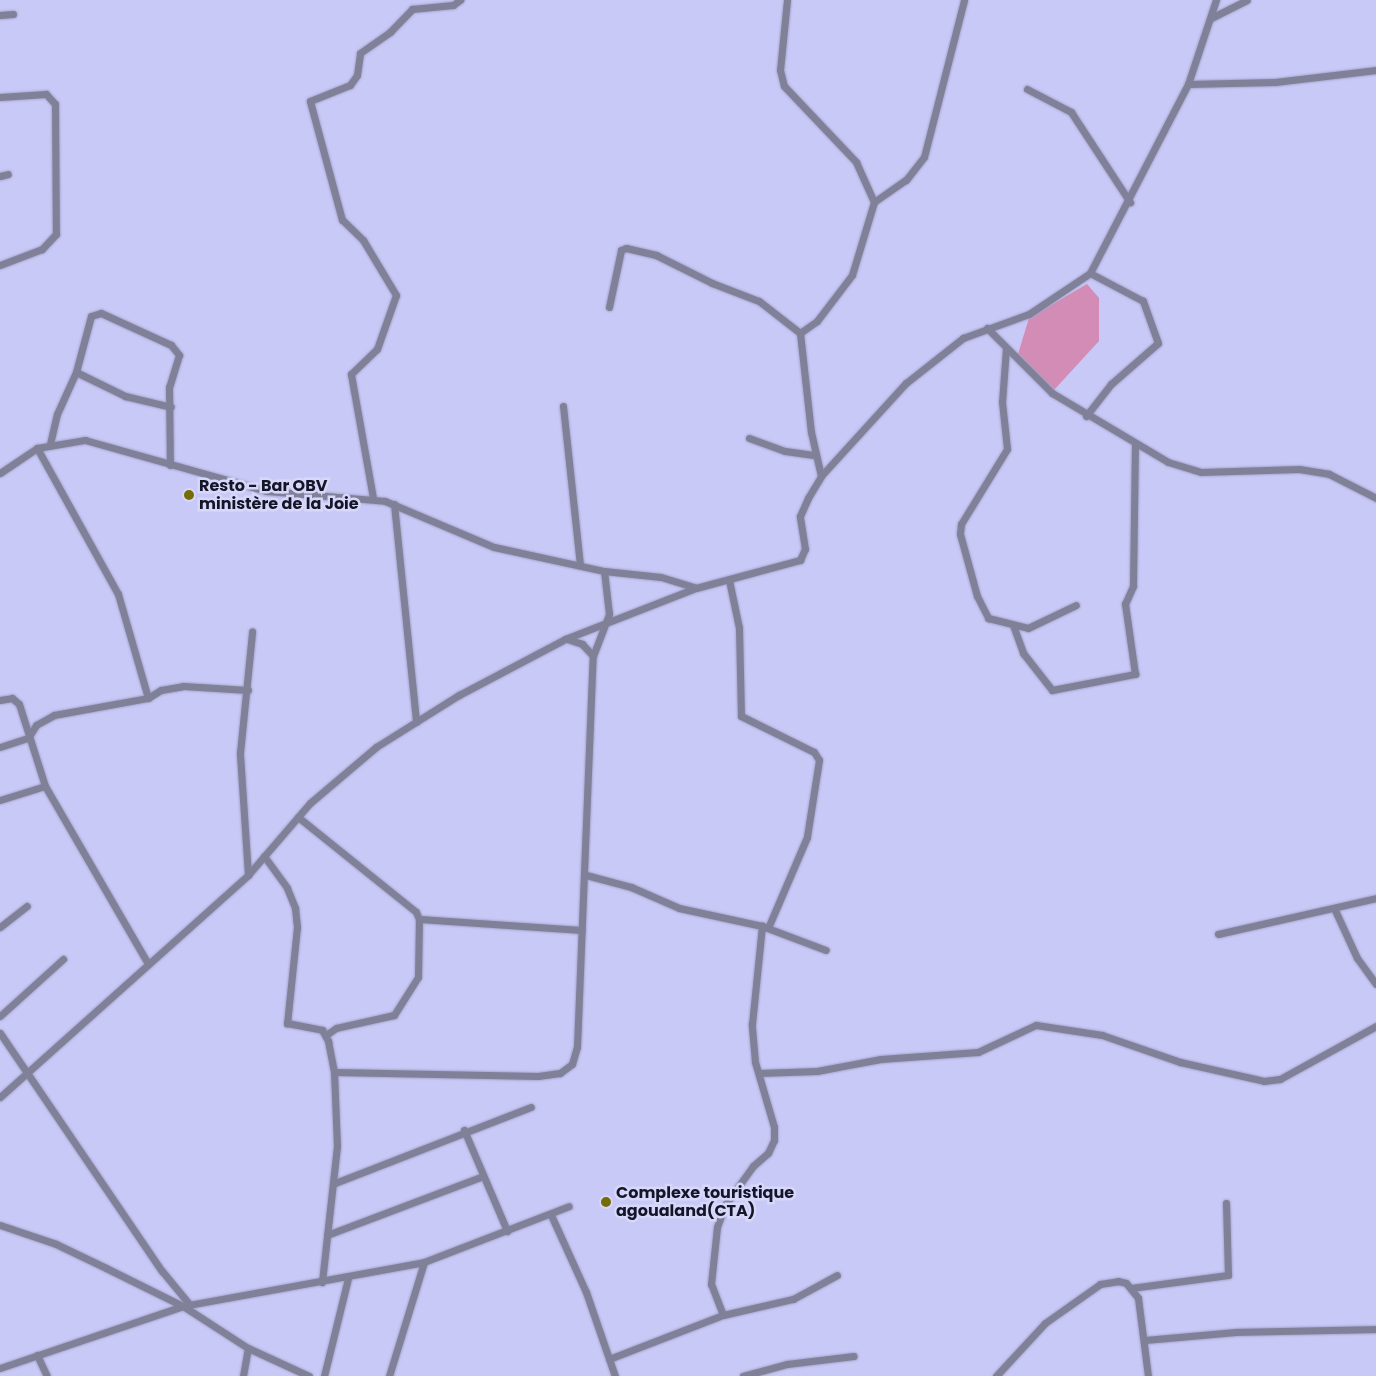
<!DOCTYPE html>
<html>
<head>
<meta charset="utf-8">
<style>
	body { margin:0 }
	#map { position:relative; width:1376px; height:1376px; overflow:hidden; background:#c8c9f6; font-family:Poppins,sans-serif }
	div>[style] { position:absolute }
	.green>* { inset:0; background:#d38cb5 }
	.roads { filter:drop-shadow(0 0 1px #a4a5cd) drop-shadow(0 0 1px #a4a5cd) }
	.street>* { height:7px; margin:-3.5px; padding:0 3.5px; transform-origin:3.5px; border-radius:3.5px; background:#808198 }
	.dots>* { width:14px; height:14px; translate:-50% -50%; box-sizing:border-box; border:2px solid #d6d7f9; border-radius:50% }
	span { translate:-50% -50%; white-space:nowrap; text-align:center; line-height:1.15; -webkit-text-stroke:5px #d6d7f9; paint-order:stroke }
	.poi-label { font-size:16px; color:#151529; font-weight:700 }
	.left { translate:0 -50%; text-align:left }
</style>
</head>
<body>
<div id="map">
	<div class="green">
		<i style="clip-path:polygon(1087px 284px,1099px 298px,1099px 341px,1054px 390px,1018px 354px,1029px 318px)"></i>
	</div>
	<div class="roads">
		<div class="street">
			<i style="left:787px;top:0;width:70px;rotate:95.7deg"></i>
			<i style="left:780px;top:70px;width:16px;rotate:76deg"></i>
			<i style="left:784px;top:86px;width:105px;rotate:46.5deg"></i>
			<i style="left:856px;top:162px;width:44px;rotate:65.8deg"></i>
			<i style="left:874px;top:202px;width:76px;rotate:106.8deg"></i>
			<i style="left:852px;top:275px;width:58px;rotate:127.3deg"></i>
			<i style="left:817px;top:321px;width:21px;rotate:145deg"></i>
			<i style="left:800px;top:333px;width:100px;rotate:83.7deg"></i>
			<i style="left:811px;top:432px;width:45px;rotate:77.2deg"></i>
			<i style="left:0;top:15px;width:13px;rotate:-4deg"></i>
			<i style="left:1211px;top:18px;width:40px;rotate:-26.6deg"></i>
			<i style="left:1188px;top:84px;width:87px;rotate:-1.3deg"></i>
			<i style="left:1275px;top:82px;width:102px;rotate:-6.8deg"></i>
			<i style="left:1027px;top:89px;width:50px;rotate:27.6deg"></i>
			<i style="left:1071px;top:112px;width:108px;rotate:56.8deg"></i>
			<i style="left:0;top:97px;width:46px;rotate:-3.7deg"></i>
			<i style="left:46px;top:94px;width:13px;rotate:48deg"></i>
			<i style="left:55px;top:104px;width:130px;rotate:89.6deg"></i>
			<i style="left:56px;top:234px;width:21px;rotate:133deg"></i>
			<i style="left:42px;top:249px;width:45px;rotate:159.1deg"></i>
			<i style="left:0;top:176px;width:8px;rotate:-14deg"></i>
			<i style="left:874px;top:202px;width:39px;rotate:-35deg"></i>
			<i style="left:906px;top:180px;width:29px;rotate:-52deg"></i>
			<i style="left:924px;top:157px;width:162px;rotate:-75.7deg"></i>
			<i style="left:609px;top:307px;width:58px;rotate:-78.1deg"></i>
			<i style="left:621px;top:250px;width:5px;rotate:-22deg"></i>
			<i style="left:626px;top:248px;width:31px;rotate:13deg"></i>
			<i style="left:656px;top:255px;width:63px;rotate:26.6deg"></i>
			<i style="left:712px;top:283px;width:50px;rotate:21deg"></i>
			<i style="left:759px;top:301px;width:52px;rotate:38deg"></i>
			<i style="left:987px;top:328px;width:92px;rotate:45deg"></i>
			<i style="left:1052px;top:393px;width:135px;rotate:30.7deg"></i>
			<i style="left:1168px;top:462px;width:34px;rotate:17deg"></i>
			<i style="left:1201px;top:472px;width:98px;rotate:-1.8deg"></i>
			<i style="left:1299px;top:469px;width:30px;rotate:9deg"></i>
			<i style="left:1329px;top:474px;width:53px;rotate:27.1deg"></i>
			<i style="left:1006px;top:348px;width:54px;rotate:94.2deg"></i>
			<i style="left:1002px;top:402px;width:47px;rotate:83.9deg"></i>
			<i style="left:1007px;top:449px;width:88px;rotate:121.5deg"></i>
			<i style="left:961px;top:524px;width:10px;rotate:96deg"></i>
			<i style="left:960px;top:534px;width:64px;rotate:74.7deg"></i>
			<i style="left:977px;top:596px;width:25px;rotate:63deg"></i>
			<i style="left:988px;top:618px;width:41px;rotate:14deg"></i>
			<i style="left:1028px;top:628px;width:53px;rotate:-25.6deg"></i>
			<i style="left:76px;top:372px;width:55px;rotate:26.1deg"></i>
			<i style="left:125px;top:396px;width:47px;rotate:13.4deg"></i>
			<i style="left:563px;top:406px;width:160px;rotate:83.9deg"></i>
			<i style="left:1086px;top:416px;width:41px;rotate:-52deg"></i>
			<i style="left:1111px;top:384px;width:62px;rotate:-41.1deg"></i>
			<i style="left:1158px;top:343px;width:45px;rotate:-109.7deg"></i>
			<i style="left:1143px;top:301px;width:60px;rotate:-152.2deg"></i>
			<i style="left:749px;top:438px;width:38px;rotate:20deg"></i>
			<i style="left:785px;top:451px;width:29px;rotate:8deg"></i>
			<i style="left:50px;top:444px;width:31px;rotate:-77deg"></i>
			<i style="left:57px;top:414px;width:46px;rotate:-65.7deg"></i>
			<i style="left:76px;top:372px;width:58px;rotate:-75deg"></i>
			<i style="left:91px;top:316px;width:10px;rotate:-17deg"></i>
			<i style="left:101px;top:313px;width:77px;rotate:24.6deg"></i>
			<i style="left:171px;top:345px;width:13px;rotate:51deg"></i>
			<i style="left:179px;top:355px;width:34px;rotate:107deg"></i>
			<i style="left:169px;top:387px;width:78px;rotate:89.3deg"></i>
			<i style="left:37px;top:448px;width:167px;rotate:61deg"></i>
			<i style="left:118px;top:594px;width:108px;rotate:73.9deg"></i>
			<i style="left:0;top:473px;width:45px;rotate:-34deg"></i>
			<i style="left:37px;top:448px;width:49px;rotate:-9.5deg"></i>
			<i style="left:85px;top:440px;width:189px;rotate:15.7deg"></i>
			<i style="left:267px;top:491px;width:118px;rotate:4.8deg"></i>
			<i style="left:385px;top:501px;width:118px;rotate:22.9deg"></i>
			<i style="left:494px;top:547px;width:113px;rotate:12.3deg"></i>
			<i style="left:604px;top:571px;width:57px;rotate:6deg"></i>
			<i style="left:661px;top:577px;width:37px;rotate:17deg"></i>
			<i style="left:373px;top:498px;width:126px;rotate:-100.1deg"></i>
			<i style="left:351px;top:374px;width:36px;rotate:-44deg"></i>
			<i style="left:377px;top:349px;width:57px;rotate:-70.6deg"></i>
			<i style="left:396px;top:295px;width:64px;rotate:-121deg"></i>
			<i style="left:363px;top:240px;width:29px;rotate:-136deg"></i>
			<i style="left:342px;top:220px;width:123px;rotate:-105.1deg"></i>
			<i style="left:310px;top:101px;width:43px;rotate:-21.8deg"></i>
			<i style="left:350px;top:85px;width:12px;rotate:-55deg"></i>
			<i style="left:357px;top:75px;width:22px;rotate:-82deg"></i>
			<i style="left:360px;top:53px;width:37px;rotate:-35deg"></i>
			<i style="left:390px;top:32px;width:32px;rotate:-46deg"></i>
			<i style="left:412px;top:9px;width:41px;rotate:-5.6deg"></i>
			<i style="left:453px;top:5px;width:9px;rotate:-36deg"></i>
			<i style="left:394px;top:504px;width:219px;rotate:84.2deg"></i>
			<i style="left:729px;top:580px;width:49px;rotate:78.2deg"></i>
			<i style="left:739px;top:628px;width:88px;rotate:88.7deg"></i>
			<i style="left:741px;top:716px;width:81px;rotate:26.3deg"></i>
			<i style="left:814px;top:752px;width:9px;rotate:58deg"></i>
			<i style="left:819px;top:760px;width:78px;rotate:98.9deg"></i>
			<i style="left:807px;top:837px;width:99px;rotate:113.2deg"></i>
			<i style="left:1013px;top:625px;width:30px;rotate:70deg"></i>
			<i style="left:1023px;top:653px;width:47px;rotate:51.9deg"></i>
			<i style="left:1052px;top:690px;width:85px;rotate:-10.9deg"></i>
			<i style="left:1135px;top:674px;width:71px;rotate:-98.1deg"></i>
			<i style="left:1125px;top:604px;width:20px;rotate:-66deg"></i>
			<i style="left:1133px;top:586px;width:140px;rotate:-89.2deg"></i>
			<i style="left:567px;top:639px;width:16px;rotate:18deg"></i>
			<i style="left:582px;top:644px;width:16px;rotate:47deg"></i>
			<i style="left:0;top:700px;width:12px;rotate:-9deg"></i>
			<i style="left:12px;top:698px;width:9px;rotate:41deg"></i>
			<i style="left:19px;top:704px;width:86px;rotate:72.4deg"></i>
			<i style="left:45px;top:786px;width:206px;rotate:59.9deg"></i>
			<i style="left:0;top:747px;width:29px;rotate:-18deg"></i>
			<i style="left:28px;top:738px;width:15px;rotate:-58deg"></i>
			<i style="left:36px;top:725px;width:21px;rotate:-29deg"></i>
			<i style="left:54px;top:715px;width:96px;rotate:-10.3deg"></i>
			<i style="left:148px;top:698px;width:15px;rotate:-32deg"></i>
			<i style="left:161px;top:690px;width:22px;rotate:-10deg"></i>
			<i style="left:183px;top:686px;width:65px;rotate:3.5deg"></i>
			<i style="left:0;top:800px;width:47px;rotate:-17.3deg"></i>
			<i style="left:298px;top:817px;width:151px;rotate:38.8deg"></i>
			<i style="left:416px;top:912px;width:8px;rotate:67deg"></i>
			<i style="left:419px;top:919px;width:58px;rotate:91deg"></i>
			<i style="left:418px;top:977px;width:45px;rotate:122.3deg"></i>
			<i style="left:394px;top:1015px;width:59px;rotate:167.4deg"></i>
			<i style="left:336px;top:1028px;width:12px;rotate:145deg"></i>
			<i style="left:264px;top:856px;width:39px;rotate:54deg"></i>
			<i style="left:287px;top:888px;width:22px;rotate:68deg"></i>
			<i style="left:295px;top:908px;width:19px;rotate:84deg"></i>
			<i style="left:297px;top:927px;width:97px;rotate:95.9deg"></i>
			<i style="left:287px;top:1023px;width:36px;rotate:11deg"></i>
			<i style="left:322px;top:1030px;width:13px;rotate:61deg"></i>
			<i style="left:328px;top:1041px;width:32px;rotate:79deg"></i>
			<i style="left:334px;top:1072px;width:74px;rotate:87.7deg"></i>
			<i style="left:337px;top:1146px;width:137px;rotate:96.3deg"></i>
			<i style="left:248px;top:875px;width:122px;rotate:-93.8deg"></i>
			<i style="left:240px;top:753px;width:122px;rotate:-84.3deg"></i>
			<i style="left:586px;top:875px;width:47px;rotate:14.9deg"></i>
			<i style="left:631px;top:887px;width:52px;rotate:23.6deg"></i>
			<i style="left:679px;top:908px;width:85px;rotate:12.2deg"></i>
			<i style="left:762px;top:926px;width:68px;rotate:20.6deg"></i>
			<i style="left:1334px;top:908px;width:55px;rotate:65.3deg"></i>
			<i style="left:1357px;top:958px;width:32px;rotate:54deg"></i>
			<i style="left:419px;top:919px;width:163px;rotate:3.9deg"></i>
			<i style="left:0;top:927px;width:34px;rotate:-38deg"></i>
			<i style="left:1218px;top:934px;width:162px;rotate:-12.8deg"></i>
			<i style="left:0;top:1016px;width:85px;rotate:-42.1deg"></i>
			<i style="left:0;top:1033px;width:288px;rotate:55.8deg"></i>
			<i style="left:162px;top:1271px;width:44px;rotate:50.5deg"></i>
			<i style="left:334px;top:1072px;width:204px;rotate:1.1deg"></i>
			<i style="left:538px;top:1076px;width:22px;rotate:-8deg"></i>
			<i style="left:560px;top:1073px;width:15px;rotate:-37deg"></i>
			<i style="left:572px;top:1064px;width:18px;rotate:-74deg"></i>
			<i style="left:577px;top:1047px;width:391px;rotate:-87.7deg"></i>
			<i style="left:593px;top:656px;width:45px;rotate:-69.1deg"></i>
			<i style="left:609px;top:614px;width:43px;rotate:-96.6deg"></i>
			<i style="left:759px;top:1073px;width:58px;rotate:-2deg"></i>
			<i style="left:817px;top:1071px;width:65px;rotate:-10.6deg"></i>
			<i style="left:881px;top:1059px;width:97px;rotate:-4.1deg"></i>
			<i style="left:978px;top:1052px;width:64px;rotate:-25deg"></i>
			<i style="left:1036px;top:1025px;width:67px;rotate:8.6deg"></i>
			<i style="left:1102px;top:1035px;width:83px;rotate:19.1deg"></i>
			<i style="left:1180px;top:1062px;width:86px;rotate:12.7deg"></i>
			<i style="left:1264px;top:1081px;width:16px;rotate:-7deg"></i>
			<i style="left:1280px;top:1079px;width:110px;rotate:-28.9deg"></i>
			<i style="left:0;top:1097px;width:333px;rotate:-41.8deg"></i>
			<i style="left:248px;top:875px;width:95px;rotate:-49.3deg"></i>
			<i style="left:310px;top:803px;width:87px;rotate:-40.3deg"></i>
			<i style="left:376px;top:747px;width:98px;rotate:-32.1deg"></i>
			<i style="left:459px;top:695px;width:120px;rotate:-27.8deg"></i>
			<i style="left:565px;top:639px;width:141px;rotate:-21.3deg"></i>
			<i style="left:696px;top:588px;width:108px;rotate:-15.1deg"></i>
			<i style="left:800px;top:560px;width:12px;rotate:-66deg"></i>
			<i style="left:805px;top:549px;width:33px;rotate:-99deg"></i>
			<i style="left:800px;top:516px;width:20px;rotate:-66deg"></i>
			<i style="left:808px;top:498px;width:26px;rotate:-59deg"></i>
			<i style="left:821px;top:476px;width:126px;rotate:-47.6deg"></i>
			<i style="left:906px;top:383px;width:73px;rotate:-38.3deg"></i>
			<i style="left:963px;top:338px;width:70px;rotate:-20deg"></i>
			<i style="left:1029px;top:314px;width:73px;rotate:-33.9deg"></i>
			<i style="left:1090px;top:273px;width:213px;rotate:-62.6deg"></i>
			<i style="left:1188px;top:84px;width:89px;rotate:-71.6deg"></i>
			<i style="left:464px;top:1130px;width:110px;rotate:66.9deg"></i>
			<i style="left:335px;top:1183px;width:210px;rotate:-21.2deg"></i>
			<i style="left:551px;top:1215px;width:85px;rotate:65.6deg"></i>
			<i style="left:586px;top:1292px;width:89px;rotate:71deg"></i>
			<i style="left:0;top:1225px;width:59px;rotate:18.7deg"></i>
			<i style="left:56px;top:1244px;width:55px;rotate:25.6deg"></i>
			<i style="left:106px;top:1268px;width:86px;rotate:26.3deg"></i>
			<i style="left:183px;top:1306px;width:77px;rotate:32.9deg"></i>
			<i style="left:248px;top:1348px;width:67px;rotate:24.7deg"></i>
			<i style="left:327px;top:1235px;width:167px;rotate:-20.7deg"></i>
			<i style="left:1131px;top:1288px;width:98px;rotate:-7.6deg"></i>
			<i style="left:1228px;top:1275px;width:72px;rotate:-91.6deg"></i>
			<i style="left:723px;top:1315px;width:33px;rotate:-111deg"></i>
			<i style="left:711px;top:1284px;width:57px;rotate:-84deg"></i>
			<i style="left:717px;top:1227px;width:23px;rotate:-70deg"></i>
			<i style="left:725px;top:1205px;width:48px;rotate:-54.3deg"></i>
			<i style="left:753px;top:1166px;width:20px;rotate:-41deg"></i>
			<i style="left:768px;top:1153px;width:14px;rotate:-65deg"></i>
			<i style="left:774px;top:1140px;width:13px;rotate:-90deg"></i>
			<i style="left:774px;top:1127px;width:68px;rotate:-106.3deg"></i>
			<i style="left:755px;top:1062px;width:38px;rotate:-95deg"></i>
			<i style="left:752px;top:1024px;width:99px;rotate:-84.2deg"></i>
			<i style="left:1145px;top:1340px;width:91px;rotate:-5deg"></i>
			<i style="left:1236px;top:1332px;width:140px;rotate:-1.2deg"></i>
			<i style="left:37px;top:1355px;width:23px;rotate:65deg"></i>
			<i style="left:609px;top:1359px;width:122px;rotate:-21.1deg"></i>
			<i style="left:723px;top:1315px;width:72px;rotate:-12.9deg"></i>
			<i style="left:793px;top:1299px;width:50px;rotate:-28.6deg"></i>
			<i style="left:0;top:1368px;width:193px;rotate:-18.7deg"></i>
			<i style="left:183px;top:1306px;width:245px;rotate:-10.3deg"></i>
			<i style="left:424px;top:1262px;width:155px;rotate:-21.1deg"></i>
			<i style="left:243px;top:1376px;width:28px;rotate:-80deg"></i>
			<i style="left:324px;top:1376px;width:101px;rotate:-76.2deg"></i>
			<i style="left:389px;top:1376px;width:119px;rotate:-72.9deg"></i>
			<i style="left:743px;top:1376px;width:46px;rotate:-15.3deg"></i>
			<i style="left:787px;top:1364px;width:67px;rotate:-6.8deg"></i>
			<i style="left:996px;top:1376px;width:72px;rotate:-47.2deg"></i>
			<i style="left:1045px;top:1323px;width:67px;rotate:-35.3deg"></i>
			<i style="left:1100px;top:1284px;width:18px;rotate:-9deg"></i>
			<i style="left:1118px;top:1281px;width:8px;rotate:14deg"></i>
			<i style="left:1126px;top:1283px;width:19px;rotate:51deg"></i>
			<i style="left:1138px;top:1298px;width:79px;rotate:82.7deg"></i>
		</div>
	</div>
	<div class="dots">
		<i style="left:189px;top:495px;background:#756c08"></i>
		<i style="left:606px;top:1202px;background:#756c08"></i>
	</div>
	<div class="poi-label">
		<span class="left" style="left:199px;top:495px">Resto - Bar OBV<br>ministère de la Joie</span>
		<span class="left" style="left:616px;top:1202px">Complexe touristique<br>agoualand(CTA)</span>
	</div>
</div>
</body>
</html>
